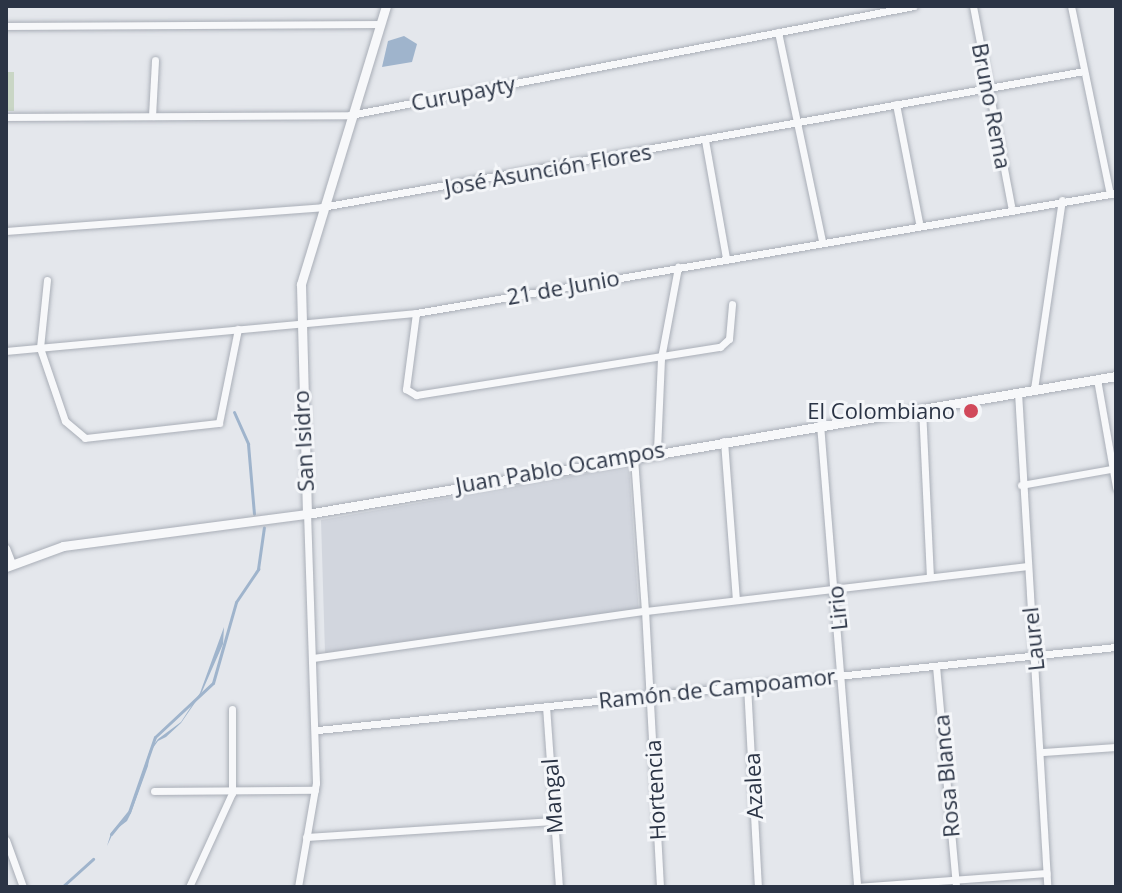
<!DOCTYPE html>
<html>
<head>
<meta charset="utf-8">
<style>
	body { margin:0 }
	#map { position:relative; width:1122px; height:893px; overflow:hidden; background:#e4e7ec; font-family:"Open Sans",sans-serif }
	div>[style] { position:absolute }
	.built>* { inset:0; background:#d2d6de }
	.green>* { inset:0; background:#c9d6c5 }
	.water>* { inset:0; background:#9fb4cc }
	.stream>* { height:3px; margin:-1.5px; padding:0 1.5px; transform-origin:1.5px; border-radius:1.5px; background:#9fb4cc }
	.roads { filter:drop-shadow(0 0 2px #a9aeb7) drop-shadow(0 0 2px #a9aeb7) }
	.minor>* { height:7px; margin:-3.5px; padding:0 3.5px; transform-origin:3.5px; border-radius:3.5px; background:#f7f8fa }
	.tertiary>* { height:9px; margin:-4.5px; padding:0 4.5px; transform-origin:4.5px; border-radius:4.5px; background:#f7f8fa }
	.dots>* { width:22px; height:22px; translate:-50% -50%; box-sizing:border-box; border:4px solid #f4f6f9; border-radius:50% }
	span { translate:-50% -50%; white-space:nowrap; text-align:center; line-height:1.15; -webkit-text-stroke:6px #f4f6f9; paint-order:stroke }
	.street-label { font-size:22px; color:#2b3445 }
	.poi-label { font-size:22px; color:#2b3445 }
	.right { translate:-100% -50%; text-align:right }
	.frame { position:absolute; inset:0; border:8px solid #2b3445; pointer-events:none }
</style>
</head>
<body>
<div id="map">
	<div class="built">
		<i style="clip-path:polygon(629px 466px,639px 615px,325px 653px,321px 520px)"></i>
	</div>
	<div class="green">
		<i style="clip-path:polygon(6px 72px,14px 72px,14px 111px,6px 111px)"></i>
	</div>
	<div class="water">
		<i style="clip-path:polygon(404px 36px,417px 44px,412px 62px,382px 67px,388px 41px)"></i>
		<i style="clip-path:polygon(224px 627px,223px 644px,201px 694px,181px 723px,166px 737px,158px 741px,150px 752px,148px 766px,131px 813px,127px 821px,114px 831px,107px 846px,111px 833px,130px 811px,150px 750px,158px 739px,181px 722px,200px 693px)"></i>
	</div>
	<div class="stream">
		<i style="left:234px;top:412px;width:35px;rotate:66deg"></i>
		<i style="left:248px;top:444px;width:70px;rotate:85.1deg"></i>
		<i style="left:111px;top:834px;width:28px;rotate:-51deg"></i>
		<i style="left:129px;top:812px;width:79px;rotate:-70.9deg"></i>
		<i style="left:155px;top:737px;width:79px;rotate:-43deg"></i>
		<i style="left:213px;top:683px;width:84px;rotate:-74.1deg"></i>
		<i style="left:236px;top:602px;width:40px;rotate:-56deg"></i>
		<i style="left:258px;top:569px;width:42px;rotate:-81.9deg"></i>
		<i style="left:62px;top:887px;width:42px;rotate:-42.1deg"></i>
	</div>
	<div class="roads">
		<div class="minor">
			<i style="left:973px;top:6px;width:203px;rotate:79.2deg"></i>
			<i style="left:1071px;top:6px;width:192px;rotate:78.3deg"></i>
			<i style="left:6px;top:26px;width:374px;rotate:-0.3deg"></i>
			<i style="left:778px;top:32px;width:213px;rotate:78.1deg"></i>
			<i style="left:896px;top:104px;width:120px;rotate:79deg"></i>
			<i style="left:152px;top:116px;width:56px;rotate:-86.9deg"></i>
			<i style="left:6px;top:117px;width:344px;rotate:-0.3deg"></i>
			<i style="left:350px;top:115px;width:574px;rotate:-10.94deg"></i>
			<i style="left:705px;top:140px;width:120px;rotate:79.9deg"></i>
			<i style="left:6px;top:231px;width:317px;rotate:-4.3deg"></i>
			<i style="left:322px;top:207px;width:774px;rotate:-10.12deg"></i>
			<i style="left:47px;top:280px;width:68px;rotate:95.9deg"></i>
			<i style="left:40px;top:348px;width:77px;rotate:71.1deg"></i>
			<i style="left:65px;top:421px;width:26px;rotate:40deg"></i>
			<i style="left:85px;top:438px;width:135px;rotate:-6.4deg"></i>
			<i style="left:219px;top:423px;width:96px;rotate:-78.6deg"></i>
			<i style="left:416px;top:313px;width:77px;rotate:97.5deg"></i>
			<i style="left:406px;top:389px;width:12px;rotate:31deg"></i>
			<i style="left:416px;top:395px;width:308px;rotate:-9deg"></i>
			<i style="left:720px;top:347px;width:12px;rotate:-42deg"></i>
			<i style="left:729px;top:339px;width:35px;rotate:-85deg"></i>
			<i style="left:6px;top:351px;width:412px;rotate:-5.3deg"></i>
			<i style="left:416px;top:313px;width:710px;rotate:-9.73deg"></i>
			<i style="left:1097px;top:379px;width:110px;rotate:80deg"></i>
			<i style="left:1034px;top:389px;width:191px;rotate:-81.6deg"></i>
			<i style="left:1018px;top:392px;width:496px;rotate:86.6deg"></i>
			<i style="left:922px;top:408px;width:169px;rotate:87.3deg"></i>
			<i style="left:820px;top:424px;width:464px;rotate:85.4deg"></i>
			<i style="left:724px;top:441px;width:158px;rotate:85.7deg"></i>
			<i style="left:657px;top:450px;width:92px;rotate:-87.5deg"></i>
			<i style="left:661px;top:358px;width:93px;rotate:-79.4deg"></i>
			<i style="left:1021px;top:485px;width:97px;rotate:-10.1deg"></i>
			<i style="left:6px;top:548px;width:17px;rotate:69deg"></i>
			<i style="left:313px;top:658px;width:335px;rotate:-8.1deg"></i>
			<i style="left:645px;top:611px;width:155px;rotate:-94.1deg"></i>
			<i style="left:936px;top:666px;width:222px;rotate:84.8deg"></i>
			<i style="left:747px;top:685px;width:202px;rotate:86.9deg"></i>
			<i style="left:546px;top:706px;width:181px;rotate:85.9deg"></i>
			<i style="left:318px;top:730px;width:802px;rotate:-5.94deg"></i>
			<i style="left:1043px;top:752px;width:73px;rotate:-3.9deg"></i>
			<i style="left:154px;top:791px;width:161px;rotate:-0.4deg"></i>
			<i style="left:306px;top:837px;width:248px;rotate:-3.7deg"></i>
			<i style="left:6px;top:840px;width:50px;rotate:70.1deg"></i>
			<i style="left:189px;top:887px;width:103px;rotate:-65.4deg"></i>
			<i style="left:232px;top:793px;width:84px;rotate:-90deg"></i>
			<i style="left:298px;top:887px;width:106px;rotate:-80.2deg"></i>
			<i style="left:316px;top:783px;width:269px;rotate:-91.9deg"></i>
			<i style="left:660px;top:887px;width:276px;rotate:-93.1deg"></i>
			<i style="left:645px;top:611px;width:384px;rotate:-6.7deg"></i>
			<i style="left:856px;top:887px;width:191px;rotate:-4.2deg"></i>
		</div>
		<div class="tertiary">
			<i style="left:307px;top:514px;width:230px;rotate:-91.5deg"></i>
			<i style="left:301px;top:284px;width:291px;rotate:-73deg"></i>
			<i style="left:6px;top:567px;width:61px;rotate:-20.2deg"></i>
			<i style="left:63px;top:546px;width:246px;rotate:-7.5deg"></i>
			<i style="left:307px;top:514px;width:821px;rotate:-9.68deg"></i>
		</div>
	</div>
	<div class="dots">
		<i style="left:971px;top:411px;background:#d1495b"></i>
	</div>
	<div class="street-label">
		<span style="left:463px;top:93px;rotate:-11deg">Curupayty</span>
		<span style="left:992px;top:106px;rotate:79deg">Bruno Rema</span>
		<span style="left:548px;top:169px;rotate:-10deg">José Asunción Flores</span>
		<span style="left:563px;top:287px;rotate:-10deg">21 de Junio</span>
		<span style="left:303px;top:441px;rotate:-93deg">San Isidro</span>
		<span style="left:560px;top:467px;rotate:-10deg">Juan Pablo Ocampos</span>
		<span style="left:837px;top:608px;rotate:-96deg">Lirio</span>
		<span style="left:1033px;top:639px;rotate:-96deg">Laurel</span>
		<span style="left:717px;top:688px;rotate:-6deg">Ramón de Campoamor</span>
		<span style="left:946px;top:776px;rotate:-95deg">Rosa Blanca</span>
		<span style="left:753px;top:786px;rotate:-93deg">Azalea</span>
		<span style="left:655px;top:790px;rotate:-93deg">Hortencia</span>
		<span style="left:552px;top:796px;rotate:-94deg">Mangal</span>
	</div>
	<div class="poi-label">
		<span class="right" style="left:955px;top:411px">El Colombiano</span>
	</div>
	<div class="frame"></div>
</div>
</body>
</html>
